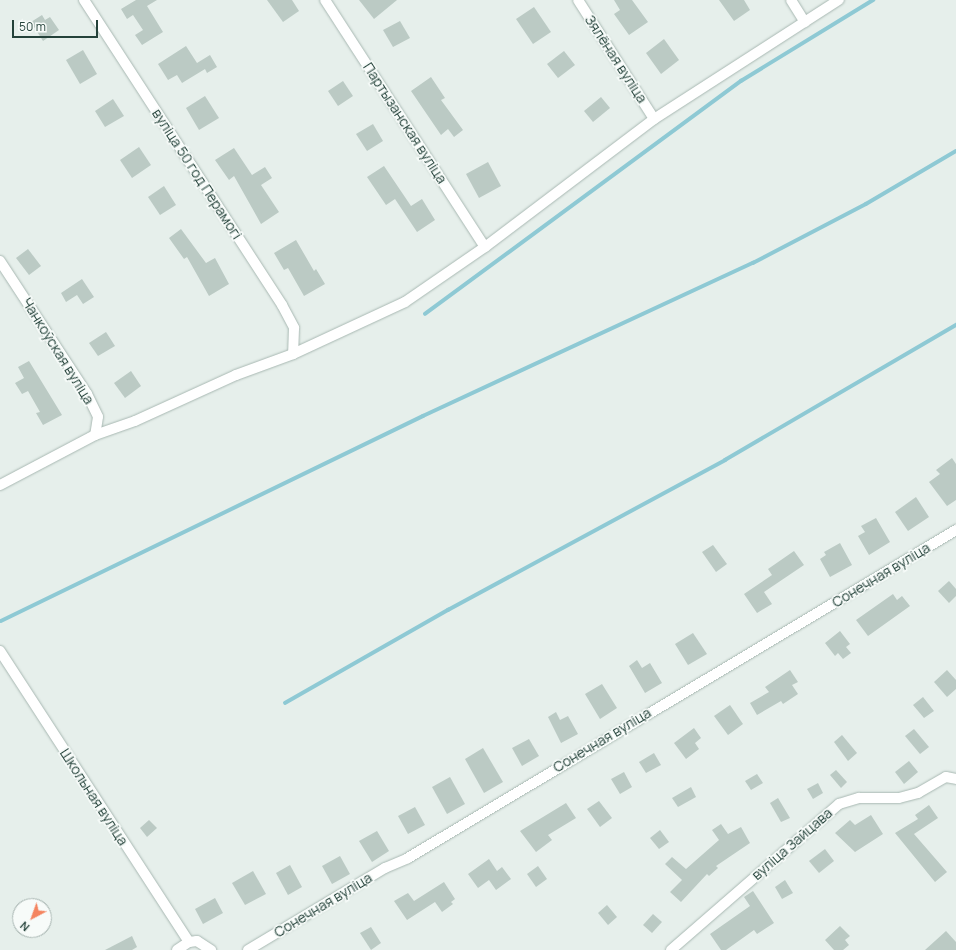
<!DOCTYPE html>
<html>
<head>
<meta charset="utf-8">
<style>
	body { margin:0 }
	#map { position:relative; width:956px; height:950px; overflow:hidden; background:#e6efeb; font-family:Manrope,sans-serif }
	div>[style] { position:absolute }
	.stream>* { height:3.5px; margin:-1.75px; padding:0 1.75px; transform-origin:1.75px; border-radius:1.75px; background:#8ec9d4 }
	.building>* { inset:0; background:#bbcac4 }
	.roads { filter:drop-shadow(0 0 1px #a8b8b2) drop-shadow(0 0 1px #a8b8b2) }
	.minor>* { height:10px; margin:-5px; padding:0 5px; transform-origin:5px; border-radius:5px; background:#fff }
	span { translate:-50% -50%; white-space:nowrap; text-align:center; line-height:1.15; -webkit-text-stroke:3.5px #f7fbf9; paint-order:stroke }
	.street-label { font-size:14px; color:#24423a }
	.north { position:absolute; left:12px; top:898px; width:40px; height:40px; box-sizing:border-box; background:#f7fbf9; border:1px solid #a3b1ad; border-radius:50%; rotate:221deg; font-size:11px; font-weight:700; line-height:16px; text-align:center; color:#24423a }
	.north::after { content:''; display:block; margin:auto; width:14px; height:18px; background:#f4845f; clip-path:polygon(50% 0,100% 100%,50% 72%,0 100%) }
	.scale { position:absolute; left:12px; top:20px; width:86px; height:18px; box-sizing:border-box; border:2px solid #24423a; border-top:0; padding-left:5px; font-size:12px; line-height:14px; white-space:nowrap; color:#24423a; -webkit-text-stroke:3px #f7fbf9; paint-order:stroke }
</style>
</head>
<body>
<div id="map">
	<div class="stream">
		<i style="left:425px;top:314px;width:393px;rotate:-36.4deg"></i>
		<i style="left:741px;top:81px;width:155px;rotate:-31.5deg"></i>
		<i style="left:1px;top:621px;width:469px;rotate:-25.9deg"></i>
		<i style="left:423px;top:416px;width:364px;rotate:-24.9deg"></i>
		<i style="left:753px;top:263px;width:127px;rotate:-27.6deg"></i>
		<i style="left:866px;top:204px;width:104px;rotate:-30.5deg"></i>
		<i style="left:285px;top:703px;width:188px;rotate:-29.7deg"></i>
		<i style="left:448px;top:610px;width:315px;rotate:-28.4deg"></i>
		<i style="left:725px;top:460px;width:268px;rotate:-30.3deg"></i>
	</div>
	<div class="building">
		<i style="clip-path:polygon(136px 0,157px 0,147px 6px,163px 32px,142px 45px,135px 35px,143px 30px,133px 15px,127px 19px,121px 9px)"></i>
		<i style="clip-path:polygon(267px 0,292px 0,299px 11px,283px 22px)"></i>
		<i style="clip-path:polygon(359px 0,397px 0,374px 19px)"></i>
		<i style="clip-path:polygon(614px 0,632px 0,648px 22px,629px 35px,614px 14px,620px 10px)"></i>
		<i style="clip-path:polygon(719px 0,744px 0,750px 10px,734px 21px)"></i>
		<i style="clip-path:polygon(534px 7px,551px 32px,533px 44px,516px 19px)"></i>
		<i style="clip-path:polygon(42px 15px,45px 20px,50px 17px,59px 30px,43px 41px,31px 22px)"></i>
		<i style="clip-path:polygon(400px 21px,410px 38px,393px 47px,383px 30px)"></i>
		<i style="clip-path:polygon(664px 39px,679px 60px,661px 74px,646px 53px)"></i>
		<i style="clip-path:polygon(186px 46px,197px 63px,210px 55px,217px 67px,207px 73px,205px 69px,182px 83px,177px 75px,168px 80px,158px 64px)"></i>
		<i style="clip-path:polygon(83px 50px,97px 74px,80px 84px,66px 60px)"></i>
		<i style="clip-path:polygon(564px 51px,575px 65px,558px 78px,547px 64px)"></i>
		<i style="clip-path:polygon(431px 77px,445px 98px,441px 100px,463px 130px,454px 137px,448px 129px,441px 135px,411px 91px)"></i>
		<i style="clip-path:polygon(343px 81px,353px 96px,338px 106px,328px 91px)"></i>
		<i style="clip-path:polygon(205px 96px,219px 118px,199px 130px,186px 108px)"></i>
		<i style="clip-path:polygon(601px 97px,610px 108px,593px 122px,584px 111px)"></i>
		<i style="clip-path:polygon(113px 99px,124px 116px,105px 127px,95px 111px)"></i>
		<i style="clip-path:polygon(373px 124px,383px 141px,367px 151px,356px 134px)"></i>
		<i style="clip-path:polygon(139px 147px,151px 165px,132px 178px,120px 160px)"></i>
		<i style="clip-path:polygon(234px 148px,252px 175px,265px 167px,272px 178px,261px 185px,279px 212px,261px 224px,234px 176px,229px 180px,215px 160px)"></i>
		<i style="clip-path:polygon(488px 162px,501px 186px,479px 198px,466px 174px)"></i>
		<i style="clip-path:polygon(384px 166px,411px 206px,422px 199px,435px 220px,417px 232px,395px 199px,386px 205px,367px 177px)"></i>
		<i style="clip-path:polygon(164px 186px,176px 205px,160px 215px,148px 197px)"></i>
		<i style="clip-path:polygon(181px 229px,206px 263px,215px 258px,229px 284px,209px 296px,187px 257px,184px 259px,169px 238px)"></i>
		<i style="clip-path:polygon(296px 240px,314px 271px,316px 269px,325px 284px,304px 296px,288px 268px,284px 270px,274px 253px)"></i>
		<i style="clip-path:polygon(28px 249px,41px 266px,29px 275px,16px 258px)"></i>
		<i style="clip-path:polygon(82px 279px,94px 297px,83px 304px,77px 295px,66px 302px,61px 293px)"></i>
		<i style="clip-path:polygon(106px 332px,115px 346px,98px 356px,89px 343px)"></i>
		<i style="clip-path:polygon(29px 361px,62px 415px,43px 425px,36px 413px,40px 412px,28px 391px,22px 394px,15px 383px,24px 378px,18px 367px)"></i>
		<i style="clip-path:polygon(131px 371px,141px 386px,125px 398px,114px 383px)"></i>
		<i style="clip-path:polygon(952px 458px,956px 464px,956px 500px,947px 506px,929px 482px,940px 474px,936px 470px)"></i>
		<i style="clip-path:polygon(916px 497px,929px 517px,908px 531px,895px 512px)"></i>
		<i style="clip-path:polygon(876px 518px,890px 542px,869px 555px,858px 536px,865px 532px,861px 526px)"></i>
		<i style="clip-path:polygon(840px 543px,852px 565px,830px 577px,820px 559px,826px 555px,824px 552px)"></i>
		<i style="clip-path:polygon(713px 545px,727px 564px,716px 572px,702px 552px)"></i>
		<i style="clip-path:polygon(794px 551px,804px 565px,764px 592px,772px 604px,757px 613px,744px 594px,772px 575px,768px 569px)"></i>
		<i style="clip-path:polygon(949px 581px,956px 589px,956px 596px,949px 603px,938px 591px)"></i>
		<i style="clip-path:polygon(893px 594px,897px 600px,902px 596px,910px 606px,868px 636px,856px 620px)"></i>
		<i style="clip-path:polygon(840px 631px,850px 644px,846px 647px,851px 653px,843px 659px,838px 653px,835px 656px,825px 643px)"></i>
		<i style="clip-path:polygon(693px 633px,707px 654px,688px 665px,675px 644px)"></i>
		<i style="clip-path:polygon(637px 660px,642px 668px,650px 663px,662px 683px,645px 693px,629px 666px)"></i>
		<i style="clip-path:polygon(790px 670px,798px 682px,792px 685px,798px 694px,783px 704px,781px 701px,757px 715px,750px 703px,769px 692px,765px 687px)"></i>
		<i style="clip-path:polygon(947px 670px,956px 680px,956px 689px,947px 697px,934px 682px)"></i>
		<i style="clip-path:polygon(602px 684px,617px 708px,600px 719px,585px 694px)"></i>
		<i style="clip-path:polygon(923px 697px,934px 711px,924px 718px,913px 705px)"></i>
		<i style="clip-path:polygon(730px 705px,743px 724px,728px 735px,714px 716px)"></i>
		<i style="clip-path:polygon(556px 712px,560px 720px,568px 716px,578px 734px,561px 743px,548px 717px)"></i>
		<i style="clip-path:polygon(694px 728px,701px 738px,695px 743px,699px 749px,686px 759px,674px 743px)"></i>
		<i style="clip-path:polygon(914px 729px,929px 747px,920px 754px,905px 736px)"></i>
		<i style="clip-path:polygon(842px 735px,857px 753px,848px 761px,834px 742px)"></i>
		<i style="clip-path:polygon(529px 739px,539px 756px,522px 766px,512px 748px)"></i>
		<i style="clip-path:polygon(483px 748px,503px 782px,484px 793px,465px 759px)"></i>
		<i style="clip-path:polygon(654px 753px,661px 765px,646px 773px,639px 762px)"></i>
		<i style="clip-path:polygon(909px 761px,918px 772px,904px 784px,895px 772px)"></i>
		<i style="clip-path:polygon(836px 770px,847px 782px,841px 788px,830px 775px)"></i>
		<i style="clip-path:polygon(624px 772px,632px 787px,620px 794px,611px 779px)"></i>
		<i style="clip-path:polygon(757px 774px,763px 783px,751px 790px,745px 781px)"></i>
		<i style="clip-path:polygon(450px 777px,465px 804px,447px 814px,432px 787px)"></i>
		<i style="clip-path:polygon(818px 783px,823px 793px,813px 799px,807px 789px)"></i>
		<i style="clip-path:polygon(691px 787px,696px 797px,678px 807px,672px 798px)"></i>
		<i style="clip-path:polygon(778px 798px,790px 818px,781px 822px,770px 803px)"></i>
		<i style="clip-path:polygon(599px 801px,612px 818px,600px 827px,587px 809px)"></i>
		<i style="clip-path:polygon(566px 803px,576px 818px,548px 835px,552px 840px,536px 852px,520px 831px)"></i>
		<i style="clip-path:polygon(929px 805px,938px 818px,914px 834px,947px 872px,935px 882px,895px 833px,918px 819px,915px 815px)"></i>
		<i style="clip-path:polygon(415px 807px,425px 825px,408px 834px,398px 816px)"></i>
		<i style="clip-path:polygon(871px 815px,883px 834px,855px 852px,835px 833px,850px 820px,855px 825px)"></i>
		<i style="clip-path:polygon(149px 820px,157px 828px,147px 837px,140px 828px)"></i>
		<i style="clip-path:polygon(721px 824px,728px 834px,741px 827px,750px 843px,716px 866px,718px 868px,709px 876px,707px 874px,681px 902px,670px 892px,682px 880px,665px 864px,672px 857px,686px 869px,719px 840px,712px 830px)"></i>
		<i style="clip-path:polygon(660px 830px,669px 842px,659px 849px,650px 838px)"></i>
		<i style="clip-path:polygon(377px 831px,389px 851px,372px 862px,359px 841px)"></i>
		<i style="clip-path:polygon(825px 849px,834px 861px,819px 873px,809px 861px)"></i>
		<i style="clip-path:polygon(340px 856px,350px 874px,332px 884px,322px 866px)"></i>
		<i style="clip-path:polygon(489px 859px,497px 871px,502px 867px,511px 879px,496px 890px,489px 880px,478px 888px,468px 874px)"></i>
		<i style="clip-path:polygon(290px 865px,302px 887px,288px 895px,276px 873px)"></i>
		<i style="clip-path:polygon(538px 866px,547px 879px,536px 887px,527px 874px)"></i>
		<i style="clip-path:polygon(253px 871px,266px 894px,245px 905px,232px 883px)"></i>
		<i style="clip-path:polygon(785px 880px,793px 893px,782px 899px,775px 887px)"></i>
		<i style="clip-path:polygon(444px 882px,455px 899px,451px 902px,453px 904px,442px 912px,435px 902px,407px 920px,394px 901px,408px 893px,414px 901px)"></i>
		<i style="clip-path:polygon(753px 891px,774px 923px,757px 934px,754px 930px,726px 950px,721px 950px,710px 934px,750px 906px,744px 897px)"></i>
		<i style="clip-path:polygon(215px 898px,223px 913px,203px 924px,195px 909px)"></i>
		<i style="clip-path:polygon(607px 905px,617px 917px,608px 925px,598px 913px)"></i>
		<i style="clip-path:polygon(653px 914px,662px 922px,652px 933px,643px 925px)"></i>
		<i style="clip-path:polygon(840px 926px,850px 936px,845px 940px,849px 945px,843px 950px,834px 950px,825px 940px)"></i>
		<i style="clip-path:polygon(371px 927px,381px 943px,371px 950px,360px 933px)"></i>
		<i style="clip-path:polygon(946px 931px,956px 942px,956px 950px,925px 950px)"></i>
		<i style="clip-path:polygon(132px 936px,137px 947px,132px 950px,105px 950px)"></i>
	</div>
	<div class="roads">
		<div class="minor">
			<i style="left:84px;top:0;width:364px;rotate:57deg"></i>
			<i style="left:282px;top:305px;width:26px;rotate:62deg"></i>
			<i style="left:294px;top:328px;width:26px;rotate:92deg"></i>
			<i style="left:325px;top:0;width:294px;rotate:57.1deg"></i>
			<i style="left:578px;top:0;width:141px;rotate:57.4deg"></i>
			<i style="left:791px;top:0;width:26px;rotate:58deg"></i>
			<i style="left:0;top:261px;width:159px;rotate:56.8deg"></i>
			<i style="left:87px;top:394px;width:25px;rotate:64deg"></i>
			<i style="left:98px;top:417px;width:18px;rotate:99deg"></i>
			<i style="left:95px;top:435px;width:107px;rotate:152.2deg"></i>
			<i style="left:95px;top:435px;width:42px;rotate:-19.3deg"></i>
			<i style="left:135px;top:421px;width:111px;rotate:-24.5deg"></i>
			<i style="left:236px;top:375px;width:61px;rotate:-20.2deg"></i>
			<i style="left:293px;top:354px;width:123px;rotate:-24.9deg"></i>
			<i style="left:405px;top:302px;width:97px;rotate:-34.5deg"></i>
			<i style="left:485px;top:247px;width:212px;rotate:-37.1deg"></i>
			<i style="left:654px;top:119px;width:220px;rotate:-32.8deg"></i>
			<i style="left:0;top:651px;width:347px;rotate:57deg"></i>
			<i style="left:177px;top:950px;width:14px;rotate:-34deg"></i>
			<i style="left:189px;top:942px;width:8px;rotate:-7deg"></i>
			<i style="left:197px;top:941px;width:17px;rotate:33deg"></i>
			<i style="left:248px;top:950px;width:160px;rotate:-30.9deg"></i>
			<i style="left:385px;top:868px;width:25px;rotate:-23deg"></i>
			<i style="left:408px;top:858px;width:639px;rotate:-30.9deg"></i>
			<i style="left:671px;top:950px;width:223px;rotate:-41deg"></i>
			<i style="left:839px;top:804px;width:21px;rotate:-17deg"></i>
			<i style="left:859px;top:798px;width:40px"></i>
			<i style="left:899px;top:798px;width:20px;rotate:-15deg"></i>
			<i style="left:918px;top:793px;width:32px;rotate:-30deg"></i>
			<i style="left:946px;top:777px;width:10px;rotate:11deg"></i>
		</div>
	</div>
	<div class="street-label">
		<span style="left:616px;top:59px;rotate:57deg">Зялёная вуліца</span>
		<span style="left:405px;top:123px;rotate:57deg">Партызанская вуліца</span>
		<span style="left:197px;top:174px;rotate:57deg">вуліца 50 год Перамогі</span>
		<span style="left:58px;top:351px;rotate:58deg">Чанкоўская вуліца</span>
		<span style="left:881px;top:575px;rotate:-31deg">Сонечная вуліца</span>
		<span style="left:602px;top:740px;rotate:-31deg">Сонечная вуліца</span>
		<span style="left:94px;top:797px;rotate:57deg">Школьная вуліца</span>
		<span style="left:792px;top:844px;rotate:-41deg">вуліца Зайцава</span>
		<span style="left:323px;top:905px;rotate:-31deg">Сонечная вуліца</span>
	</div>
	<div class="north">N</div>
	<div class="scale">50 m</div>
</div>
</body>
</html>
